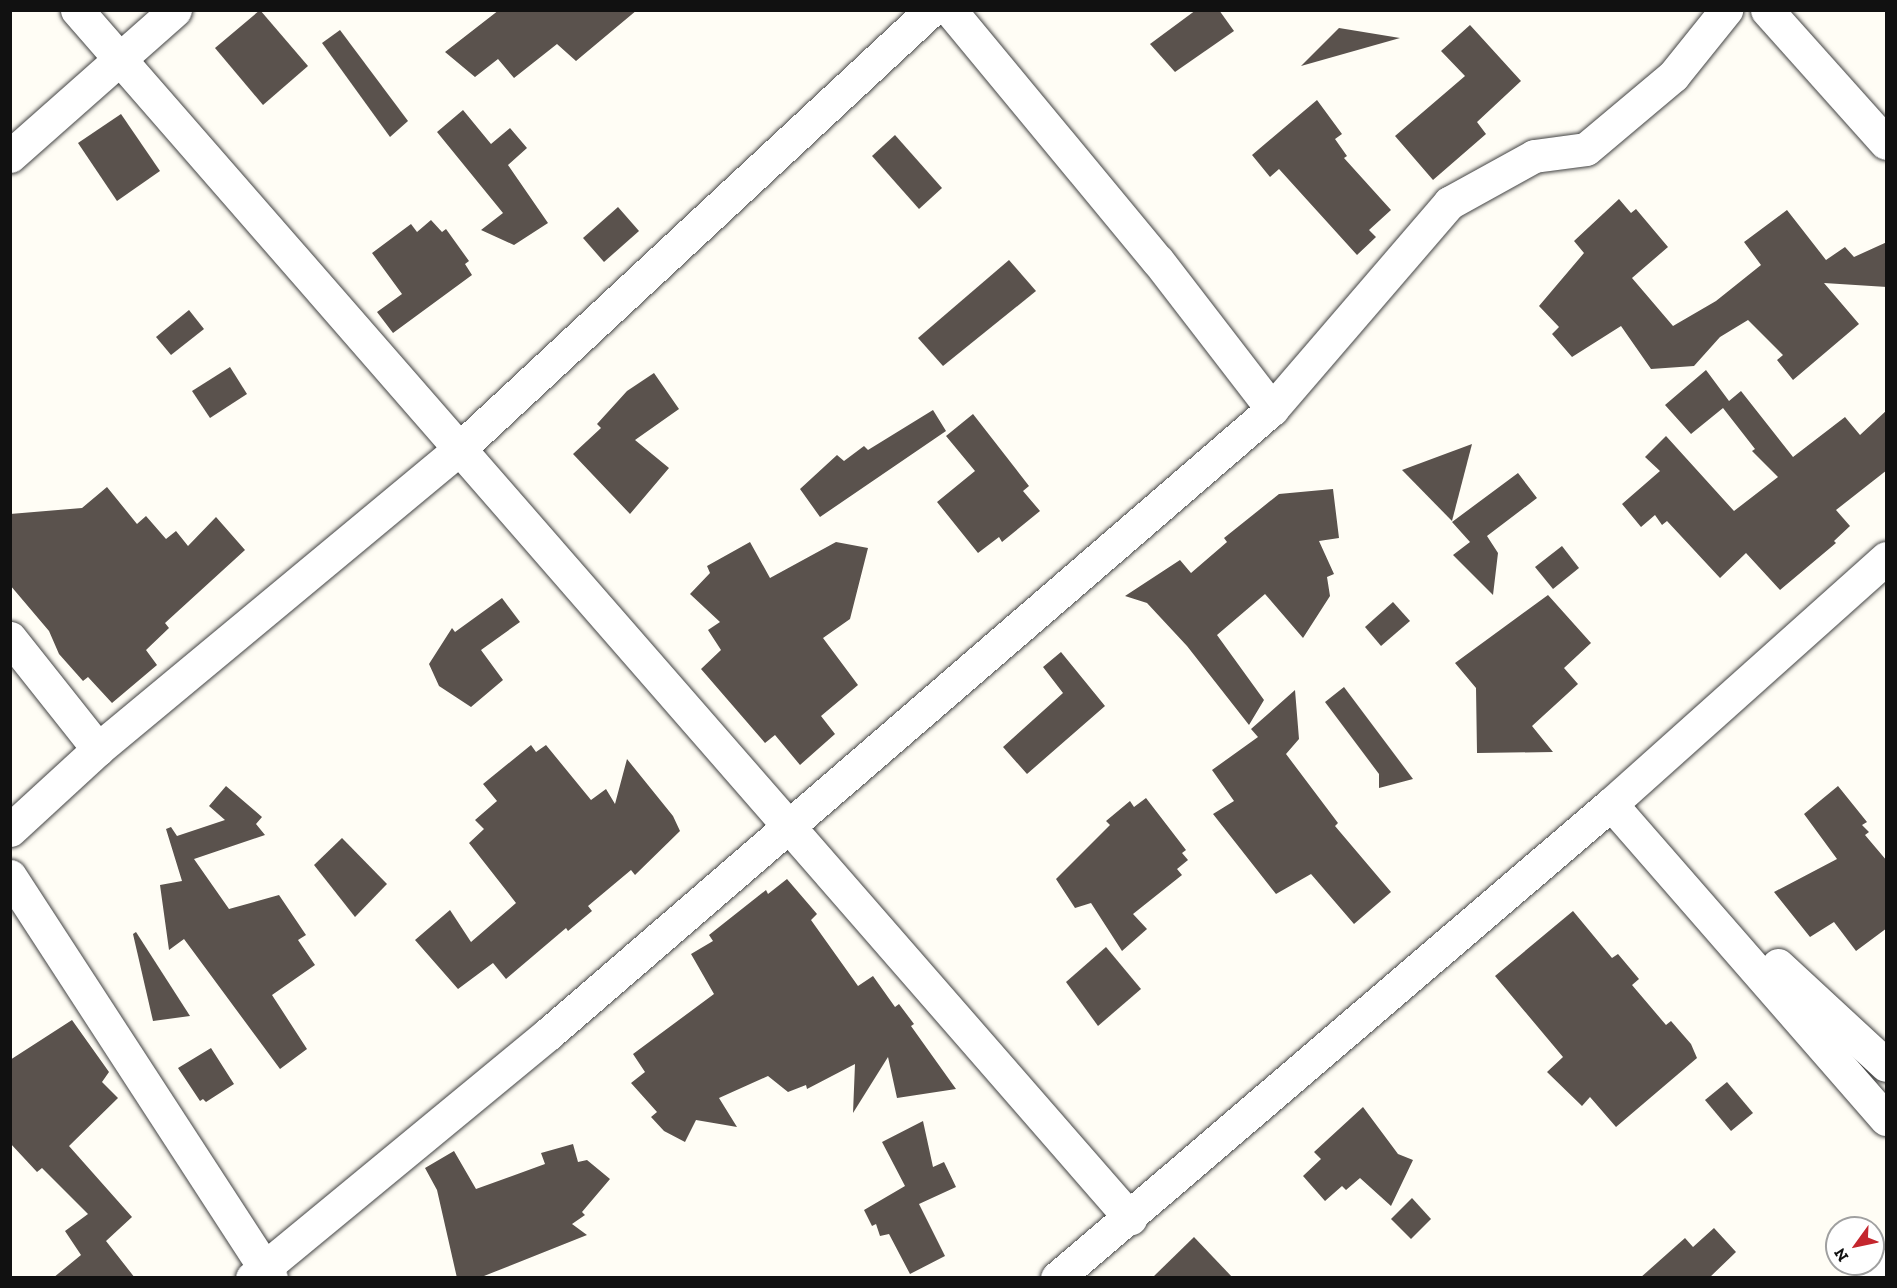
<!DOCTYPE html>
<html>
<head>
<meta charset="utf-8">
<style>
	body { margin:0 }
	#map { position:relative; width:1897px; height:1288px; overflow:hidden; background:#fffdf5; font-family:"Zilla Slab",serif }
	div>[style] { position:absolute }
	.building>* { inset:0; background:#5a524d }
	.roads { filter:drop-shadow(0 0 2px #444) drop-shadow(0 0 2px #444) }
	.minor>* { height:33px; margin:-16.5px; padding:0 16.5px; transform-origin:16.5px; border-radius:16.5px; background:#fff }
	span { translate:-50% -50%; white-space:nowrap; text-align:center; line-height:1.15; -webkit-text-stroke:6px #fff; paint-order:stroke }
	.frame { position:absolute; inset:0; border:12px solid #111; pointer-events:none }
	.north { position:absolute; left:1825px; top:1216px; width:60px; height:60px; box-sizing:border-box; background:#fff; border:2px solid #a0a0a0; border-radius:50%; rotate:237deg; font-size:16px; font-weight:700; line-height:24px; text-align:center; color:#111 }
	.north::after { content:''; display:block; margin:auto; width:21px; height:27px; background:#c4262e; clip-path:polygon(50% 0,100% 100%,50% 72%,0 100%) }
</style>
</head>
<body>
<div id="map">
	<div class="building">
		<i style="clip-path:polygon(260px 10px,308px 66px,263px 105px,215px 48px)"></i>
		<i style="clip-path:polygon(499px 10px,637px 10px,576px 61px,557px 44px,514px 78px,498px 59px,475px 77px,445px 52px)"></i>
		<i style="clip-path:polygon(1196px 10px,1219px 10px,1234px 31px,1175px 72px,1150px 44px)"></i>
		<i style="clip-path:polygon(1470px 25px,1521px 81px,1477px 122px,1486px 134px,1433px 180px,1395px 136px,1465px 76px,1441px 51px)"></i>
		<i style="clip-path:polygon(1339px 28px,1400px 38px,1301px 66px)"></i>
		<i style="clip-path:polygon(340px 30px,408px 121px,390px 137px,322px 43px)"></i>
		<i style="clip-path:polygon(1317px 100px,1342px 134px,1335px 139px,1347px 156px,1344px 158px,1391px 210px,1369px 230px,1376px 237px,1357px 255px,1279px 169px,1270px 177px,1252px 155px)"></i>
		<i style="clip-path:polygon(463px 110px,491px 144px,510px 128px,527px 148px,508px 165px,548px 223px,514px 245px,481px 230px,503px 213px,437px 132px)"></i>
		<i style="clip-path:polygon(121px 114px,160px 171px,117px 201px,78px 143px)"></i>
		<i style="clip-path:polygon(895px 135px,942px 188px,919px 209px,872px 156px)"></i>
		<i style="clip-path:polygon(1619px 199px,1631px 213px,1636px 209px,1668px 247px,1632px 278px,1673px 326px,1716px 301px,1761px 265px,1744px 242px,1787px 210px,1826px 260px,1845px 247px,1854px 257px,1887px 242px,1887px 287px,1824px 283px,1859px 324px,1793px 380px,1777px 360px,1783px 355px,1748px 320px,1720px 337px,1694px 366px,1651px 369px,1621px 326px,1572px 357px,1552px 334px,1559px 327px,1539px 306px,1584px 253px,1574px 241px)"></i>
		<i style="clip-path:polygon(618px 207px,639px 231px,604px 262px,583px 238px)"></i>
		<i style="clip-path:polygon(431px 220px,442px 232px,446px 229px,469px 261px,465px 264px,472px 275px,393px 333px,377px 312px,402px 294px,372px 253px,411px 224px,417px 232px)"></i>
		<i style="clip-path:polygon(1009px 260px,1036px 291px,943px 366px,918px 338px)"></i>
		<i style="clip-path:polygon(189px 310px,204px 329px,171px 355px,156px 337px)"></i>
		<i style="clip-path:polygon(230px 367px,247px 394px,210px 418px,192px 391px)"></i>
		<i style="clip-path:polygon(1706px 370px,1729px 401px,1741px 391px,1793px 457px,1845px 417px,1860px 435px,1887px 410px,1887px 470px,1836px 510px,1850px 526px,1834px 541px,1836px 543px,1780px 590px,1746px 553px,1720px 578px,1667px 521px,1662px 525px,1655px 515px,1641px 527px,1622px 504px,1660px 471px,1645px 457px,1666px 436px,1734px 511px,1778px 477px,1752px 451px,1755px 449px,1723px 408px,1691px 434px,1665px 405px)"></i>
		<i style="clip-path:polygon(654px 373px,679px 409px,635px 440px,669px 468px,630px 514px,573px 454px,601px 428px,597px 424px,627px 391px)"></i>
		<i style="clip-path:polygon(933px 410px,946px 431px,820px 517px,800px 489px,837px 455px,844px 461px,864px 446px,868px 450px)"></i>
		<i style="clip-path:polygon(973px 414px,1029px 486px,1023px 491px,1040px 511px,1002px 542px,999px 537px,978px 553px,937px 502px,975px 471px,946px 436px)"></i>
		<i style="clip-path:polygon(1472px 444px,1452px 521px,1402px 470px)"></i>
		<i style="clip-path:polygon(1518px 473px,1537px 498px,1487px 536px,1498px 553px,1493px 595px,1453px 555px,1470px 542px,1452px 522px)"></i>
		<i style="clip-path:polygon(107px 487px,137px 524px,146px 516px,166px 539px,176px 531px,188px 546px,216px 517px,245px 550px,165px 623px,169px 628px,146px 650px,157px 665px,112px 703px,88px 677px,83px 681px,59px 654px,49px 631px,10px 585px,10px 514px,82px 508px)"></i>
		<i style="clip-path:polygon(1333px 489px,1339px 538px,1319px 541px,1334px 574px,1327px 577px,1330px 596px,1303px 638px,1265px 594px,1217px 635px,1264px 700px,1249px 725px,1187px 646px,1147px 603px,1125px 596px,1180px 560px,1191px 573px,1227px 542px,1224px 538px,1279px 494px)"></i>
		<i style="clip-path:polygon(750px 542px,770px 578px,836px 542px,868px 548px,850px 619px,823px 638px,858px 685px,821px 716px,835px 734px,800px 765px,775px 735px,765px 743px,701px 669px,721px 650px,708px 630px,720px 622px,690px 594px,710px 573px,707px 566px)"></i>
		<i style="clip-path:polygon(1562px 546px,1579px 568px,1553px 589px,1535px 567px)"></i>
		<i style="clip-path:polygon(1548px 595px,1591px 643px,1564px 668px,1578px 684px,1532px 726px,1553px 752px,1477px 753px,1476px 688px,1455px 663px)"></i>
		<i style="clip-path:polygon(502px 598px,520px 622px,481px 650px,503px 680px,471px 707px,439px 686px,429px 664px,452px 628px,455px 632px)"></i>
		<i style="clip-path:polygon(1393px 602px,1410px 621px,1381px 646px,1365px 627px)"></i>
		<i style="clip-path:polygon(1061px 652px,1105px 706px,1027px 774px,1003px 747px,1063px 693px,1043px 667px)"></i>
		<i style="clip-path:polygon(1344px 687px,1413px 779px,1379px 788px,1379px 774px,1325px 702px)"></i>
		<i style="clip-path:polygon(1295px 690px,1299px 739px,1286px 754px,1338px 823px,1335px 826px,1391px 892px,1354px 924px,1311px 874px,1276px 894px,1213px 814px,1234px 801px,1212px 770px,1258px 737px,1251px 729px)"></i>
		<i style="clip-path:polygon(531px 745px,536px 752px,546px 745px,591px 800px,606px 789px,615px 804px,627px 759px,673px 816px,680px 831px,635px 875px,631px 870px,588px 906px,592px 911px,568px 931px,566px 928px,506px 979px,493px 963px,458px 989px,415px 940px,450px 910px,471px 942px,516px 903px,469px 843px,484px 829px,475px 820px,497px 801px,483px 784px)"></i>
		<i style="clip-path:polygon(226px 786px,262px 817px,256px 824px,265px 835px,194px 859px,229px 909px,279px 895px,306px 935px,298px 940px,315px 965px,272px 995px,307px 1049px,280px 1069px,184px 939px,169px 950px,160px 885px,182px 881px,166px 829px,171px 827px,177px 836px,225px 820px,209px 806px)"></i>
		<i style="clip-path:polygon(1838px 786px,1867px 822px,1862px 825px,1869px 832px,1865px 835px,1887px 861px,1887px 928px,1856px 951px,1834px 922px,1810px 937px,1774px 892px,1837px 859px,1804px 814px)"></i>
		<i style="clip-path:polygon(1146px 798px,1186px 850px,1182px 853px,1188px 860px,1177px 869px,1182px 875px,1133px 914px,1147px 929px,1122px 951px,1091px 903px,1075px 908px,1056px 879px,1110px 825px,1106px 821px,1130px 801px,1134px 807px)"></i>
		<i style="clip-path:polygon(342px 838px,387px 884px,355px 917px,314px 865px)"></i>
		<i style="clip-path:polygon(787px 879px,817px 914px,811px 920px,858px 986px,873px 976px,895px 1007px,899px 1004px,914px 1024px,911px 1026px,956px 1089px,897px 1098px,888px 1057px,853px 1113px,855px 1064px,807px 1089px,806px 1085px,788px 1092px,768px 1076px,719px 1098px,737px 1127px,696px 1120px,685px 1142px,664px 1131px,651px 1117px,657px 1112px,631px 1083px,645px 1072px,633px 1054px,714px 994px,691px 954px,713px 941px,709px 935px,766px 890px,768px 894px)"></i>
		<i style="clip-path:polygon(1573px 911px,1612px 958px,1618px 954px,1639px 979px,1632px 985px,1666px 1025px,1671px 1021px,1691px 1044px,1697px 1058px,1616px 1127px,1590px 1097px,1582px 1106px,1547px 1072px,1563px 1057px,1495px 976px)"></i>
		<i style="clip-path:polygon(136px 932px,190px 1016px,153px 1021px,133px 934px)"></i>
		<i style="clip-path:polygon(1106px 947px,1141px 989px,1098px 1026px,1066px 982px)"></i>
		<i style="clip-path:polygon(72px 1020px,109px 1072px,102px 1082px,118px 1098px,69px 1146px,132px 1217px,106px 1241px,135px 1278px,53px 1278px,81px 1255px,65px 1231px,88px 1214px,42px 1168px,37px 1172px,10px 1143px,10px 1060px)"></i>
		<i style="clip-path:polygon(211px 1048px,234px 1084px,206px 1102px,203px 1099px,200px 1101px,178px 1068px)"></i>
		<i style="clip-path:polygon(1727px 1082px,1753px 1113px,1731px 1131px,1705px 1100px)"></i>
		<i style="clip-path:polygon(1363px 1107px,1398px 1154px,1413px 1160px,1391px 1206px,1360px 1178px,1346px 1190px,1342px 1186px,1325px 1201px,1303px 1176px,1321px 1159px,1314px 1152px)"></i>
		<i style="clip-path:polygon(923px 1121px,933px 1167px,944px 1162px,956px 1187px,919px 1204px,945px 1256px,910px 1274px,889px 1234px,880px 1236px,876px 1224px,872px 1226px,864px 1210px,905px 1186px,882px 1142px)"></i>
		<i style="clip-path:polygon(573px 1144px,578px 1162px,587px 1160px,610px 1179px,582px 1212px,585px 1215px,572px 1224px,587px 1235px,479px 1278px,457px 1278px,437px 1190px,425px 1168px,454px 1151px,476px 1189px,545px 1164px,541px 1153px)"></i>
		<i style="clip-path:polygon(1412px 1198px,1431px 1219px,1411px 1239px,1391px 1219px)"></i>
		<i style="clip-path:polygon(1714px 1228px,1736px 1252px,1709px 1278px,1640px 1278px,1685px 1238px,1693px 1247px)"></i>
		<i style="clip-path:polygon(1194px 1237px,1233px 1278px,1152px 1278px)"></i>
	</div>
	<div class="roads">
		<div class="minor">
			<i style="left:77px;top:10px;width:1603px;rotate:48.92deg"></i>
			<i style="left:950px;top:10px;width:326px;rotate:50.4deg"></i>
			<i style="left:1158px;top:261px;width:187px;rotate:52.4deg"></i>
			<i style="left:1767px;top:10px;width:178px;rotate:48.2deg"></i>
			<i style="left:10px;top:156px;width:220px;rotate:-41.5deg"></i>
			<i style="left:10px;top:638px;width:142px;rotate:51.6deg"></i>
			<i style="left:1611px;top:804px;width:418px;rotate:48.9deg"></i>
			<i style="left:10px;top:830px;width:120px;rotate:-42.6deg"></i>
			<i style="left:98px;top:749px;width:467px;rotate:-39.7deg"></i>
			<i style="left:457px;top:451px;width:647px;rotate:-42.93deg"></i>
			<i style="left:10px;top:876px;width:479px;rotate:57deg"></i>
			<i style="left:1778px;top:965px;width:147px;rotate:42.8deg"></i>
			<i style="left:252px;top:1278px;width:384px;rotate:-39.5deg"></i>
			<i style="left:548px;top:1034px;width:956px;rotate:-40.8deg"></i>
			<i style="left:1272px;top:409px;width:272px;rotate:-49.3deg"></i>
			<i style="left:1449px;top:203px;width:97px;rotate:-28.9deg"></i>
			<i style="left:1534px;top:156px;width:52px;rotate:-7.7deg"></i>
			<i style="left:1586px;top:149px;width:114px;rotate:-40deg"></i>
			<i style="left:1673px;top:76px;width:85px;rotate:-51.2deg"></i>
			<i style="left:1057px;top:1278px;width:729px;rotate:-40.55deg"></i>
			<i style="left:1611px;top:804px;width:369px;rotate:-41.8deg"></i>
			<i style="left:1873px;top:1278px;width:18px;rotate:-43deg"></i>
		</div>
	</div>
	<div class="frame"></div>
	<div class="north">N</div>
</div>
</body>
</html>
